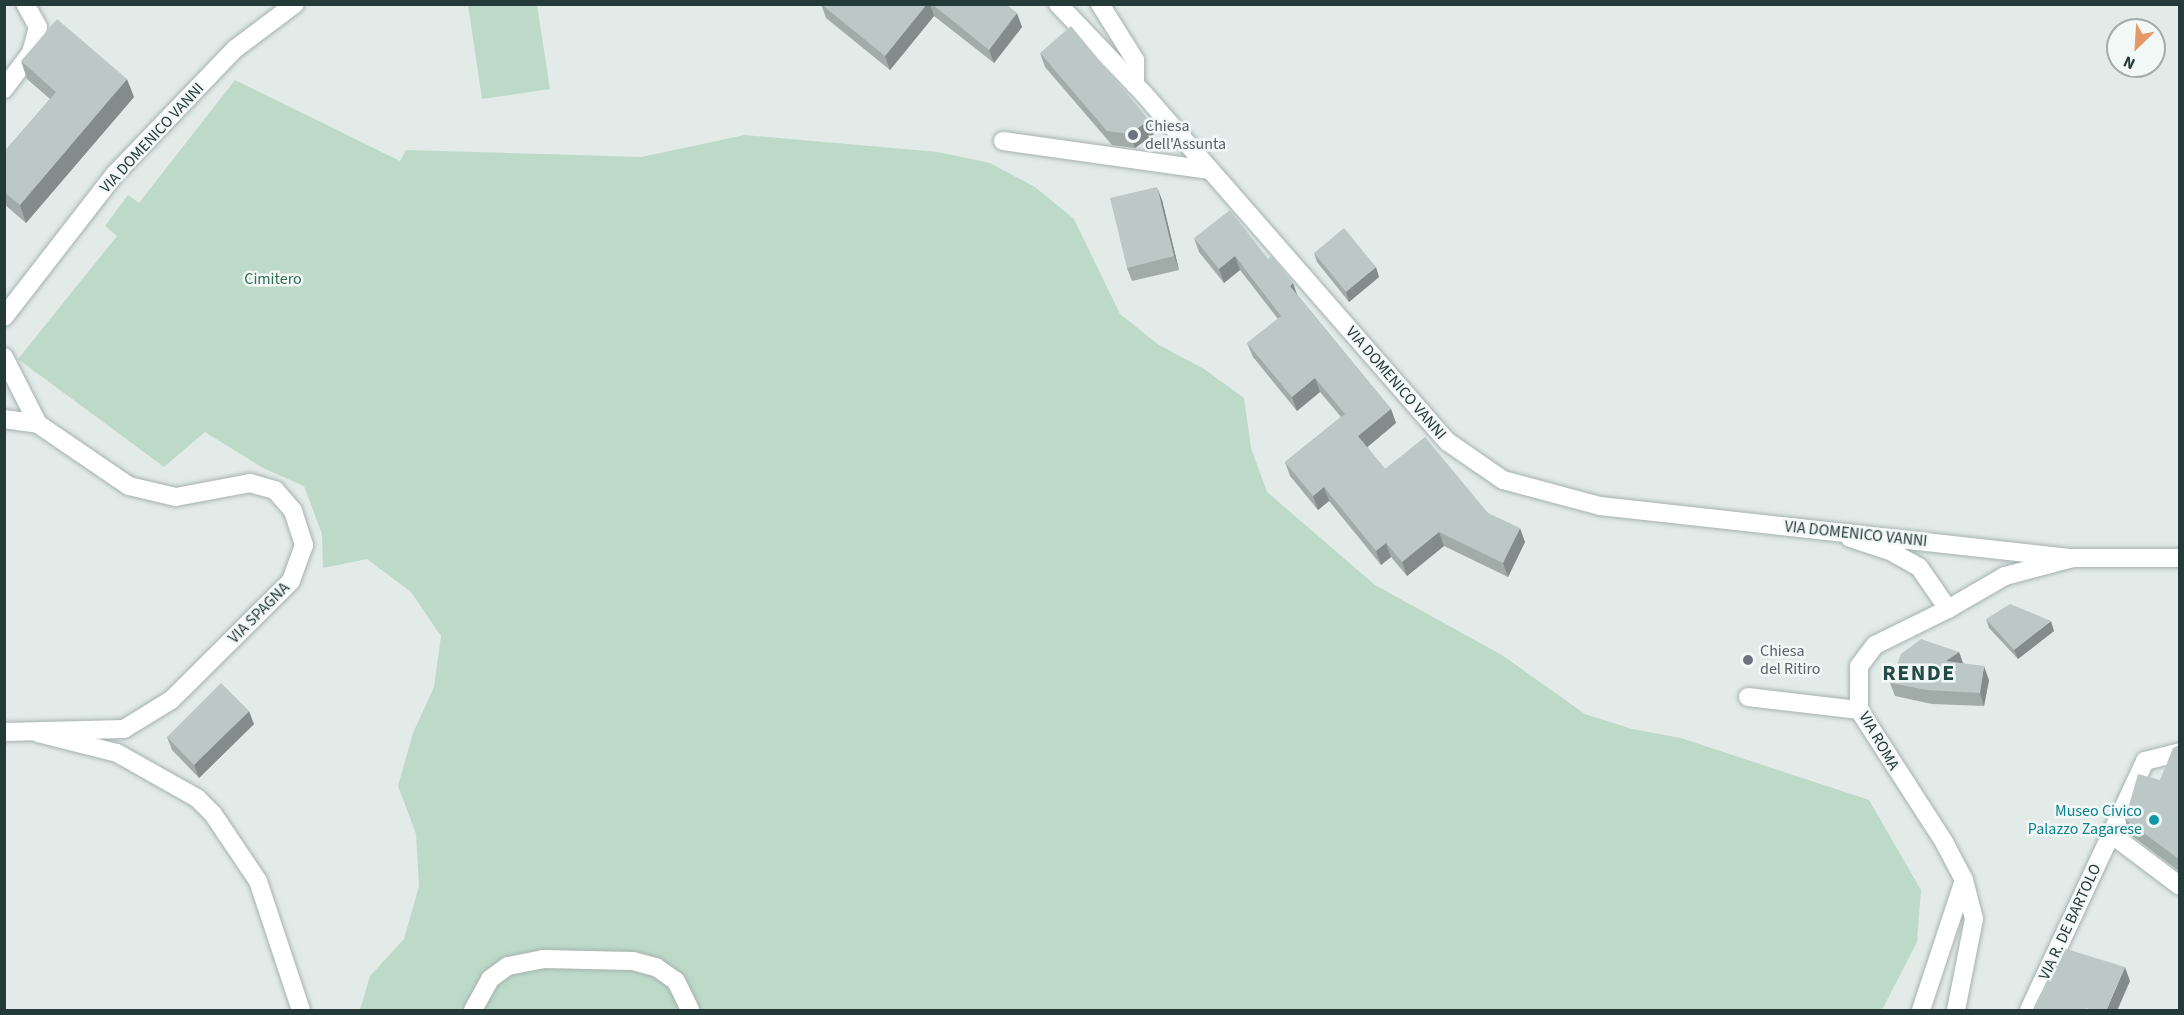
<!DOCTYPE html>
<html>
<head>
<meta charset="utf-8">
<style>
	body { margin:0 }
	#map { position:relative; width:2184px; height:1015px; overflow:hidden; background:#e2ebe8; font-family:"Source Sans 3",sans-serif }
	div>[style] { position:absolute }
	.green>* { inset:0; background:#bddac9 }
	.roads { filter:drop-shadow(0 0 2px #a5b2b0) drop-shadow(0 0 2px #a5b2b0) }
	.minor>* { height:18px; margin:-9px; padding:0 9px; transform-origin:9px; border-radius:9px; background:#fff }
	.tertiary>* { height:18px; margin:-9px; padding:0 9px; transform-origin:9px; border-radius:9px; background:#fff }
	.secondary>* { height:18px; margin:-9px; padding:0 9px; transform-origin:9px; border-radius:9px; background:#fff }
	.wall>* { inset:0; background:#a1aca9 }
	.shaded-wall>* { inset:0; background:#838c8a }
	.building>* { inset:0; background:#bbc8c5 }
	.dots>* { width:16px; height:16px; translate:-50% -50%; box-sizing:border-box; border:3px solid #f2f8f6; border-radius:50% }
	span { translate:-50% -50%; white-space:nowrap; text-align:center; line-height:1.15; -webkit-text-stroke:5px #f2f8f6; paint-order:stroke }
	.worship-label { font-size:16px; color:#5b616d }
	.left { translate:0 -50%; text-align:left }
	.street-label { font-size:16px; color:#243a38 }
	.park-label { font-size:16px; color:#326d52 }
	.culture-label { font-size:16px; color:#0d838f }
	.right { translate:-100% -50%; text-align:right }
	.district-label { font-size:22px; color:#224b47; font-weight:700; letter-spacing:1.5px }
	.frame { position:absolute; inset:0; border:6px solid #243a38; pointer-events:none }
	.north { position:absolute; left:2106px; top:18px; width:60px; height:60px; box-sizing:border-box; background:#f2f8f6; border:2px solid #a0acaa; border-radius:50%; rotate:205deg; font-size:16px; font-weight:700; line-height:24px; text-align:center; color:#243a38 }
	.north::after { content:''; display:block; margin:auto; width:21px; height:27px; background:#e59966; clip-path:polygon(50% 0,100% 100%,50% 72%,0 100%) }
</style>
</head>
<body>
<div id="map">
	<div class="green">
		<i style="clip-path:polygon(468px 5px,537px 5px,550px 89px,482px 99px)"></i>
		<i style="clip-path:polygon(235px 80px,400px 161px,406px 150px,641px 157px,745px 135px,938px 152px,990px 163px,1035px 187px,1074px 219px,1120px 314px,1159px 345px,1204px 369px,1244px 398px,1251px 448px,1267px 492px,1375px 585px,1502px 655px,1585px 714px,1632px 729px,1681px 738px,1869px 800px,1921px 890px,1917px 942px,1882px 1010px,360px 1010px,370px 976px,404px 939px,419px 886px,416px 834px,398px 786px,413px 733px,434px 687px,441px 636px,411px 592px,367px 559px,323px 568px,322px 534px,304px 486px,263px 468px,205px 432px,164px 467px,18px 359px,117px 236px,105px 226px,128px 195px,139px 203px)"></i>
	</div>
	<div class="roads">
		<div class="minor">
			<i style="left:1100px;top:4px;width:66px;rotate:58deg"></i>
			<i style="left:1135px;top:60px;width:25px;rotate:90deg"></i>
			<i style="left:4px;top:89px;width:45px;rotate:-53.1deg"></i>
			<i style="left:31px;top:53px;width:27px;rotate:-75deg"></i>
			<i style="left:38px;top:27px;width:26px;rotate:-119deg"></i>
			<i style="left:1003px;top:141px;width:209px;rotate:8deg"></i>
			<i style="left:1850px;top:538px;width:40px;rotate:18deg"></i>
			<i style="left:1888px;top:550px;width:35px;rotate:29deg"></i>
			<i style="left:1919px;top:567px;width:51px;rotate:55.4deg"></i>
			<i style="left:1948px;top:609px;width:81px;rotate:153.7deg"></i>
			<i style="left:1875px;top:645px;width:26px;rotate:127deg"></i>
			<i style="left:1859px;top:666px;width:44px;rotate:90deg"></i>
			<i style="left:1859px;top:710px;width:157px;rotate:57.2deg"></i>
			<i style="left:1944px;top:842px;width:43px;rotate:62.2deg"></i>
			<i style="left:1964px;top:880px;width:40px;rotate:75.6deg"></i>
			<i style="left:1974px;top:919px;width:93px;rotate:101.2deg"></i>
			<i style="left:1948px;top:609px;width:66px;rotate:-30.1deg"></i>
			<i style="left:2005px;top:576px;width:70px;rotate:-14.8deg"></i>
			<i style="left:1748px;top:697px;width:112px;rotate:6.7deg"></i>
			<i style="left:38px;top:733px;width:81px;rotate:14.2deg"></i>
			<i style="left:117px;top:753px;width:92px;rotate:29.4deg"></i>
			<i style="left:197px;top:798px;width:23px;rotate:45deg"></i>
			<i style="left:213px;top:814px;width:81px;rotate:56.1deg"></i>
			<i style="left:258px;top:881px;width:136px;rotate:71.6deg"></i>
			<i style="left:2111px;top:834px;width:86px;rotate:37deg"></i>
			<i style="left:473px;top:1010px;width:35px;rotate:-61deg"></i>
			<i style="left:490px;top:979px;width:22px;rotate:-36deg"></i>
			<i style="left:508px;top:966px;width:36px;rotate:-11deg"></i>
			<i style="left:543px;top:959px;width:90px;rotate:1.3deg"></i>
			<i style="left:633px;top:961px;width:24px;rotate:15deg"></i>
			<i style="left:656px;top:967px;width:24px;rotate:35deg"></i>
			<i style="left:676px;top:981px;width:32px;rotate:64deg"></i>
			<i style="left:1921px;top:1010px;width:137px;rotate:-71.7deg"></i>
			<i style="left:2029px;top:1010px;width:275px;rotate:-65deg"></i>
			<i style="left:2145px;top:761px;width:36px;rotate:-14deg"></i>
		</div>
		<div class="tertiary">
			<i style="left:4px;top:357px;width:75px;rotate:63.1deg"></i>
			<i style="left:4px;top:419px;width:34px;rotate:8deg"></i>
			<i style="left:38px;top:424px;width:110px;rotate:34.3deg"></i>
			<i style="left:129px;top:486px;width:48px;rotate:13.2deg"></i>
			<i style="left:176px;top:497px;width:75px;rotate:-10.7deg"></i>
			<i style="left:250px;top:483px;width:26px;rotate:16deg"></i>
			<i style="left:275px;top:490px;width:28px;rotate:49deg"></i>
			<i style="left:293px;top:511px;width:36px;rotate:72deg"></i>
			<i style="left:304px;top:545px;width:38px;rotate:110deg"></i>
			<i style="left:291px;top:581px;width:169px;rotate:135.2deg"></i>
			<i style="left:171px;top:700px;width:55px;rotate:148.3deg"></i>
			<i style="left:124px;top:729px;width:120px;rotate:178.6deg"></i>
		</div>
		<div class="secondary">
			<i style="left:1058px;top:4px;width:124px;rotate:46.3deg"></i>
			<i style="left:1144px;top:94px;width:462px;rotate:48.9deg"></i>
			<i style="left:1448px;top:442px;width:67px;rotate:34.6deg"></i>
			<i style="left:1503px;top:480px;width:100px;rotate:15deg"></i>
			<i style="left:1600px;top:506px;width:477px;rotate:6.3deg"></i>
			<i style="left:2074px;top:558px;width:106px"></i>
			<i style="left:4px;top:317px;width:181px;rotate:-52.2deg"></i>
			<i style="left:115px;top:174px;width:173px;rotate:-46.2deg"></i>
			<i style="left:235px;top:49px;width:75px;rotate:-36.9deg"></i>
		</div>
	</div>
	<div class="wall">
		<i style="clip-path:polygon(821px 4px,1006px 4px,1022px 27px,994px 63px,934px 16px,890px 70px,826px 18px)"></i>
		<i style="clip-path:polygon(1040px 53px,1149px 120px,1154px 134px,1135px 148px,1112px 145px,1045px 67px)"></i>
		<i style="clip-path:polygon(21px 61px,134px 97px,26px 223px,4px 204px,4px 152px,50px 99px,27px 79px)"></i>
		<i style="clip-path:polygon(1162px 200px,1179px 270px,1132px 281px,1127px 268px)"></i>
		<i style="clip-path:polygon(1194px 238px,1268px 259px,1391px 409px,1396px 423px,1367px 447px,1385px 469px,1488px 513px,1525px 542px,1508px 577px,1444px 546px,1407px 576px,1391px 557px,1381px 565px,1329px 501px,1318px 510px,1290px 476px,1285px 462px,1341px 417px,1320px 392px,1297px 411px,1253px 357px,1247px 343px,1278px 319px,1240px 270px,1224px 283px,1199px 252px)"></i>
		<i style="clip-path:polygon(1314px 253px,1379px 277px,1349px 302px,1317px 262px)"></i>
		<i style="clip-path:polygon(1986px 619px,2054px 631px,2018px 659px,1989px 628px)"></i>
		<i style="clip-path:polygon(1959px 652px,1963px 663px,1989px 680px,1984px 706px,1932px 704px,1895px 696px,1890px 683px)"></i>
		<i style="clip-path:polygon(254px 724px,199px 778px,172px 750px,167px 737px)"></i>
		<i style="clip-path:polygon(2180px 745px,2180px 872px,2131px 835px,2125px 819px,2160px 780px)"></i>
	</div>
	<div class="shaded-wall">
		<i style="clip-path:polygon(927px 4px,930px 4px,934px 16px,890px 70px,885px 56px)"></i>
		<i style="clip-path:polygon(1017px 13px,1022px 27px,994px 63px,989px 50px)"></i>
		<i style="clip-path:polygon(127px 79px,134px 97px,26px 223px,20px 205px)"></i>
		<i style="clip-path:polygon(1149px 120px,1154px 134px,1135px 148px,1130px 134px)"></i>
		<i style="clip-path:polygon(1157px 187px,1162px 200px,1179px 270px,1174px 256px)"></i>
		<i style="clip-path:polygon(1235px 256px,1240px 270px,1224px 283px,1219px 269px)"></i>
		<i style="clip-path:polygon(1376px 267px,1379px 277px,1349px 302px,1346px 292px)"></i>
		<i style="clip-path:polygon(1293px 283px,1298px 297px,1290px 286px)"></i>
		<i style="clip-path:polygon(1315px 378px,1320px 392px,1297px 411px,1292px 397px)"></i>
		<i style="clip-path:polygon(1391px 409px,1396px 423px,1364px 450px,1358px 436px)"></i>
		<i style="clip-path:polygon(1324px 487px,1329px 501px,1318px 510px,1313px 496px)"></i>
		<i style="clip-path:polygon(1520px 528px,1525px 542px,1508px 577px,1503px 563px)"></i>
		<i style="clip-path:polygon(1439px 532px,1444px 546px,1407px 576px,1402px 562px)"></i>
		<i style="clip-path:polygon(1386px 543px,1391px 557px,1381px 565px,1376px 551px)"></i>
		<i style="clip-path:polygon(2051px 621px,2054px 631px,2018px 659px,2014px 650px)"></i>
		<i style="clip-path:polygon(1959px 652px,1964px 666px,1946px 661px)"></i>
		<i style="clip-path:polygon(1984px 666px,1989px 680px,1984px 706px,1980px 693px)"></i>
		<i style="clip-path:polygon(249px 711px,254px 724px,199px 778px,194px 765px)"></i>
		<i style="clip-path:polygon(2125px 967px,2130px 981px,2117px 1011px,2106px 1011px)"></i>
	</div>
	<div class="building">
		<i style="clip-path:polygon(821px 4px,927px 4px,885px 56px)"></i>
		<i style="clip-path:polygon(932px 4px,1006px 4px,1017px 13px,989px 50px)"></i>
		<i style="clip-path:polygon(57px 19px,127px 79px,20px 205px,4px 192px,4px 152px,56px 92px,21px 61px)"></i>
		<i style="clip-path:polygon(1071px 26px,1149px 120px,1130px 134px,1107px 131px,1040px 53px)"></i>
		<i style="clip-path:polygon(1157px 187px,1174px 256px,1127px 268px,1110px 198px)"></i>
		<i style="clip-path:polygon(1230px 210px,1268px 259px,1272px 256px,1293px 283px,1290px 286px,1391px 409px,1358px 436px,1385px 469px,1425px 437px,1488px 513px,1520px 528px,1503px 563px,1439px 532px,1402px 562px,1386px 543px,1376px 551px,1324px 487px,1313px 496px,1285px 462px,1345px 414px,1315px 378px,1292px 397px,1247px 343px,1281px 316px,1235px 256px,1219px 269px,1194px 238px)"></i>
		<i style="clip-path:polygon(1344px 228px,1376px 267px,1346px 292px,1314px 253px)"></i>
		<i style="clip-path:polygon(2010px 604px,2051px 621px,2014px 650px,1986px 619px)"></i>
		<i style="clip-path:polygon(1921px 639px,1959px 652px,1946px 661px,1984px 666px,1980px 693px,1927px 690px,1890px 683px,1901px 654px)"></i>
		<i style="clip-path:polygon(221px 683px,249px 711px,194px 765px,167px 737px)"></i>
		<i style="clip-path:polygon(2179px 745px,2180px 745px,2180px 860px,2125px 819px,2138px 774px,2160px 780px,2173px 748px)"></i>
		<i style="clip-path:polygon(2063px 948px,2125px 967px,2106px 1011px,2096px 1011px,2086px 1008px,2085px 1011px,2032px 1011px)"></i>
	</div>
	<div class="dots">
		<i style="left:1133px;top:135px;background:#6b7280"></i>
		<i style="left:1748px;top:660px;background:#6b7280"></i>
		<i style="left:2154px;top:820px;background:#0f9aa8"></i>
	</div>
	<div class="worship-label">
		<span class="left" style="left:1145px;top:135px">Chiesa<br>dell'Assunta</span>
		<span class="left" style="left:1760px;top:660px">Chiesa<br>del Ritiro</span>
	</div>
	<div class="street-label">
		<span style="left:152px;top:138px;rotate:-47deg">VIA DOMENICO VANNI</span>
		<span style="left:1396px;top:383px;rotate:49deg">VIA DOMENICO VANNI</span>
		<span style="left:1856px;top:534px;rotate:6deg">VIA DOMENICO VANNI</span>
		<span style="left:259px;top:613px;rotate:-45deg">VIA SPAGNA</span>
		<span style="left:1879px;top:741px;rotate:60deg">VIA ROMA</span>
		<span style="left:2070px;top:922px;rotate:-65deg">VIA R. DE BARTOLO</span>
	</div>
	<div class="park-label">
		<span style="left:273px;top:279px">Cimitero</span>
	</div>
	<div class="culture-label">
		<span class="right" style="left:2142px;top:820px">Museo Civico<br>Palazzo Zagarese</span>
	</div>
	<div class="district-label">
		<span style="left:1919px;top:674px">RENDE</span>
	</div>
	<div class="frame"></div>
	<div class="north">N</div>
</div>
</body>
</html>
